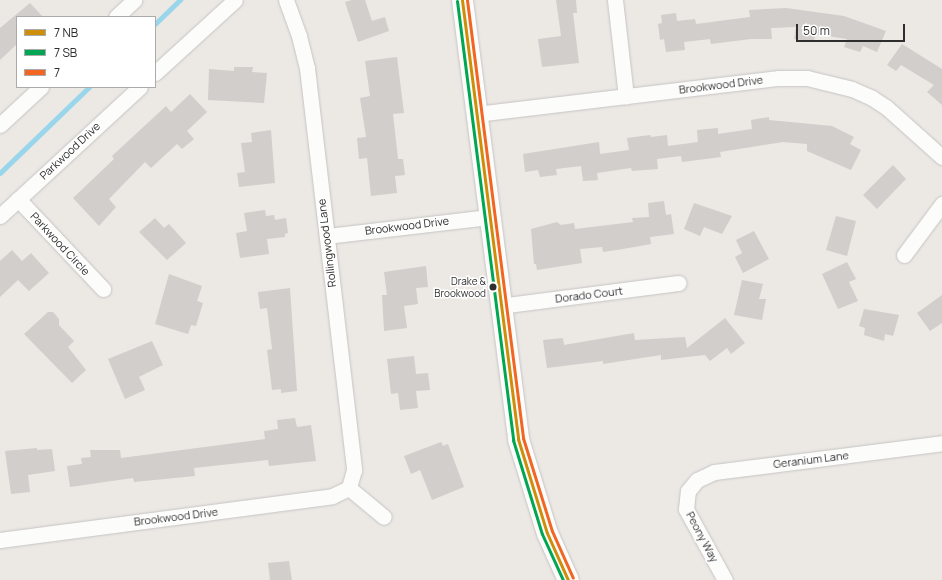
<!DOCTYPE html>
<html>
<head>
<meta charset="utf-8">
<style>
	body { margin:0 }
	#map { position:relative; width:942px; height:580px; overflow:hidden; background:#ece8e4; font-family:Manrope,sans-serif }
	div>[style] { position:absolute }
	.stream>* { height:4.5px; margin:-2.25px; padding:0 2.25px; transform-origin:2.25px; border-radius:2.25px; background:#99d6ec }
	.building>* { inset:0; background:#d1cecb }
	.roads { filter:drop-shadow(0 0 1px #c5c4c5) drop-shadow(0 0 1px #c5c4c5) }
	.street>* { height:15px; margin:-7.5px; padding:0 7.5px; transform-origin:7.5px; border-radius:7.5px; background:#fcfcfb }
	.secondary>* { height:21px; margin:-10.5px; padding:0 10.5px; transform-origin:10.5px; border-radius:10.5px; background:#fcfcfb }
	.bus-1>* { height:3px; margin:-1.5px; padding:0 1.5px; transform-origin:1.5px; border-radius:1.5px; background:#cf8e09 }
	.bus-2>* { height:3px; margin:-1.5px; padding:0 1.5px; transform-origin:1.5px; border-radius:1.5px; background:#00a651 }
	.bus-3>* { height:3px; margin:-1.5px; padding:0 1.5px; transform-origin:1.5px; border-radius:1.5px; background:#f26522 }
	.dots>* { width:11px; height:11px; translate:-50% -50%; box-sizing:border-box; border:2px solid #fff; border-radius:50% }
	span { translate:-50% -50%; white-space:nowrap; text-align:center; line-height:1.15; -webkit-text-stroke:3px #fff; paint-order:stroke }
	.bus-label { font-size:10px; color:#2e2e2e }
	.right { translate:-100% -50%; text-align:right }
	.street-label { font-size:11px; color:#2e2e2e }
	.legend { position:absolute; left:16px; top:16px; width:140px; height:72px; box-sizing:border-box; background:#fff; border:1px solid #ababab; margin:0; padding:5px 7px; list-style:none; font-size:12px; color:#2e2e2e }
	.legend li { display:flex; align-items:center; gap:8px; height:20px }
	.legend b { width:20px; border:1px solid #ababab }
	.scale { position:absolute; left:796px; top:24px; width:109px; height:18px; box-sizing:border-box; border:2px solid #2e2e2e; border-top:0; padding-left:5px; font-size:12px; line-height:14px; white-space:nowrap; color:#2e2e2e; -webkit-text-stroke:3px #fff; paint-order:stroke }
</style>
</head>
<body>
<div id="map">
	<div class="stream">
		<i style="left:155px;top:24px;width:35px;rotate:-44deg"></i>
		<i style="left:0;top:173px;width:124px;rotate:-44deg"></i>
	</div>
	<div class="building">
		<i style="clip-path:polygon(352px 0,365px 0,372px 21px,385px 17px,389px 31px,358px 42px,345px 2px)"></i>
		<i style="clip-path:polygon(556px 0,576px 0,577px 13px,573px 13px,579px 63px,542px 67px,538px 39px,561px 36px)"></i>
		<i style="clip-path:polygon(30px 3px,43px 17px,17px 17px,17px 44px,0 60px,0 28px)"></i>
		<i style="clip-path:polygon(786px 8px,844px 16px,886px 31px,877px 52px,863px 46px,860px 52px,844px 47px,847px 39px,815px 34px,814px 42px,794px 39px,796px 27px,771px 28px,772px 39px,751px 39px,711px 44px,710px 39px,684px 42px,685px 50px,666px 52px,664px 39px,660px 40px,658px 24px,662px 23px,661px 15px,676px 13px,677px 21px,695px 19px,696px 24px,750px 17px,749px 10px)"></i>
		<i style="clip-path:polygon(902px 44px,942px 69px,942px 105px,927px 92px,934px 85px,901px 65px,896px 71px,887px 65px)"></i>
		<i style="clip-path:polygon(397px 57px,404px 113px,393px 114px,398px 159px,403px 159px,405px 175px,395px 176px,397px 193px,371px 196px,367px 158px,359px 159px,357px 138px,366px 137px,360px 98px,370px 96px,365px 61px)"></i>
		<i style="clip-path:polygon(234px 67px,253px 67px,252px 72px,267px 73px,264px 103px,208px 100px,209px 69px,234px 71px)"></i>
		<i style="clip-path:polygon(190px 94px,207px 112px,187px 131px,194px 139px,182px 149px,177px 144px,151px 168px,145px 162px,109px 199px,116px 207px,99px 226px,73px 198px,114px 159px,112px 156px,166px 106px,171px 112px)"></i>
		<i style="clip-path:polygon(769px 117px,769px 120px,832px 126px,854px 137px,850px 144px,861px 150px,851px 170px,807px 151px,807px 144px,783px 142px,720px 152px,721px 157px,682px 162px,681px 156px,657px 159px,658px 169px,632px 171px,631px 168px,597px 173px,598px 180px,583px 181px,581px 166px,556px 169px,557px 175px,540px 177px,538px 170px,525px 172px,523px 154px,599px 142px,600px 154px,629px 150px,627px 138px,650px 135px,651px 137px,667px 135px,668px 146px,698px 142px,697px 130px,718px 128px,718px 134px,752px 129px,751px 120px)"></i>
		<i style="clip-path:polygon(271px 130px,275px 183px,239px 187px,237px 173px,245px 172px,241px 143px,252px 142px,251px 133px)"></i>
		<i style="clip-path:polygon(893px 165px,906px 179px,877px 209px,863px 195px)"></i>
		<i style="clip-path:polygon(664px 201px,666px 215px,671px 214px,674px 234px,650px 237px,651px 244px,623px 249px,603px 252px,602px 247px,580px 249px,582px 263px,537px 270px,536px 264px,534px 264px,531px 229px,557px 222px,561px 225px,574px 223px,575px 229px,633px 222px,632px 218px,649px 217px,648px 203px)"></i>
		<i style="clip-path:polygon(694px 203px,732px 216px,722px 234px,704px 227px,700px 236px,684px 229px)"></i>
		<i style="clip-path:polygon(265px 210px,266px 216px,274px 215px,275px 220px,286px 218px,288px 233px,285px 234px,285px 237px,267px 239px,269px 254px,240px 258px,236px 233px,247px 231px,244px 213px)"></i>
		<i style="clip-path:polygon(836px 216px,856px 221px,847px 256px,826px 250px)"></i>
		<i style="clip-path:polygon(155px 218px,164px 228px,169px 224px,186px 243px,167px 260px,139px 232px)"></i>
		<i style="clip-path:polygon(754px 231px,769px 259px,743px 273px,735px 257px,742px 253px,736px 240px)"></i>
		<i style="clip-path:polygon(12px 250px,22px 261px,31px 253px,49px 273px,29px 291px,18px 280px,0 297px,0 261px)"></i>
		<i style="clip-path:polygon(847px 262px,856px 279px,849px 282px,858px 301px,838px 309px,822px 274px)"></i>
		<i style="clip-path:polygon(426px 266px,428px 287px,416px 288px,418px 304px,404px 306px,407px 328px,384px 331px,382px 295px,387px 295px,384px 272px)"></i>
		<i style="clip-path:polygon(169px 274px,202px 286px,197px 301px,203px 303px,196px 326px,191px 325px,188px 334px,155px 324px)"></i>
		<i style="clip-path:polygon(742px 280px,763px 284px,759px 299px,766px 299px,762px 320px,734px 315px)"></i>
		<i style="clip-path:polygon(290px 288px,297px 391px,281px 393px,281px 389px,272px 390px,267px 350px,272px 349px,267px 308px,260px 309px,258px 292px)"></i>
		<i style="clip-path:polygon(942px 295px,942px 323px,930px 331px,917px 313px)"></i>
		<i style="clip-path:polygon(864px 309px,899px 315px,893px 336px,885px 334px,884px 341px,864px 335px,865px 328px,859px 326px)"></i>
		<i style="clip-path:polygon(48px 312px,53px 312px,59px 319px,59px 325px,74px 341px,68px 347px,86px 370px,72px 383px,24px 334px)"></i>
		<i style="clip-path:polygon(725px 318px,745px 343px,731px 354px,727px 348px,710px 361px,705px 355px,661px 360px,661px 355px,603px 364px,603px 361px,547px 368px,543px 340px,563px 338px,564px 345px,634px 333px,635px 340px,685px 337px,687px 348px)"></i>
		<i style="clip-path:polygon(152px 341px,163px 365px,139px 377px,145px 390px,125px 399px,108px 359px)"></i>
		<i style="clip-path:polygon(414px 356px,416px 374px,428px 373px,430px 390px,416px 391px,418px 408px,400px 410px,398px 393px,391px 394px,387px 359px)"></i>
		<i style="clip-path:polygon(295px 418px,297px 427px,311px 425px,316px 461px,269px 466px,268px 460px,194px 468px,195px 476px,134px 482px,133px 478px,70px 487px,67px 466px,82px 464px,81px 458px,91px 457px,90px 450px,120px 450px,121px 458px,265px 439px,264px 431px,278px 429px,277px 420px)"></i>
		<i style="clip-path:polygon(441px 442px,443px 446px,448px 444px,464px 487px,432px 500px,420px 470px,411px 474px,404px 456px)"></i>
		<i style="clip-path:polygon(37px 448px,37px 450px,52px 449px,55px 471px,28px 475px,30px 492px,11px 494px,5px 451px)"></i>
		<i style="clip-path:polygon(289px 561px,292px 580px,270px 580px,268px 563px)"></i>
	</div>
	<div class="roads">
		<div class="street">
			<i style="left:286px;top:0;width:38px;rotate:70deg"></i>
			<i style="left:299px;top:36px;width:33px;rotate:76deg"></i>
			<i style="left:307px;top:68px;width:405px;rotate:83.3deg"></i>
			<i style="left:354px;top:470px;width:19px;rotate:106deg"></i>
			<i style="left:615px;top:0;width:97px;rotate:83.5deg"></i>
			<i style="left:116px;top:17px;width:25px;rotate:-43deg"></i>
			<i style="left:155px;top:73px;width:108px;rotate:-42.4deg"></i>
			<i style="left:476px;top:114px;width:305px;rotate:-6.8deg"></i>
			<i style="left:779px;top:78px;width:28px"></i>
			<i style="left:807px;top:78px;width:46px;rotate:13.7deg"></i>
			<i style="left:852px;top:89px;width:22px;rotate:24deg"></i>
			<i style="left:872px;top:98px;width:17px;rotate:33deg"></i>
			<i style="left:886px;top:107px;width:75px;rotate:41.8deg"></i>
			<i style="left:0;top:125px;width:56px;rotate:-42.8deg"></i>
			<i style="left:18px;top:199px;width:124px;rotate:46.6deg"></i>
			<i style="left:0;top:216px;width:190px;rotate:-42.7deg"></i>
			<i style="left:327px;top:236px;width:162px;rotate:-6.7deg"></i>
			<i style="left:904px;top:255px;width:64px;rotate:-53.3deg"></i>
			<i style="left:499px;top:306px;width:181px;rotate:-7.3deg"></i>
			<i style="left:349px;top:488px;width:45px;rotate:39.6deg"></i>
			<i style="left:0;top:540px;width:335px;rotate:-7.5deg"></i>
			<i style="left:332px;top:496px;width:19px;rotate:-25deg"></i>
			<i style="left:725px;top:580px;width:81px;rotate:-118.8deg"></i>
			<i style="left:686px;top:509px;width:18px;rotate:-84deg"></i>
			<i style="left:688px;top:491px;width:14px;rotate:-51deg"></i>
			<i style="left:697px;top:480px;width:19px;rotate:-25deg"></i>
			<i style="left:714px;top:472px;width:230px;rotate:-7.2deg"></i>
		</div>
		<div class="secondary">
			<i style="left:462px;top:0;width:443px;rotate:82.7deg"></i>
			<i style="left:518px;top:439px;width:98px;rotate:72.9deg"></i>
			<i style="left:547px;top:533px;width:51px;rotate:65.9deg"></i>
		</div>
	</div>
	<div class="bus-1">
		<i style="left:462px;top:0;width:443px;rotate:82.7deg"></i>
		<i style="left:518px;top:439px;width:98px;rotate:72.9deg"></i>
		<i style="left:547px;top:533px;width:51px;rotate:65.9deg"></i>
	</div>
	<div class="bus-2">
		<i style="left:457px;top:1px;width:443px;rotate:82.7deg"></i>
		<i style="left:513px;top:440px;width:98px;rotate:72.9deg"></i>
		<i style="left:542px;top:534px;width:51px;rotate:65.5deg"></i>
	</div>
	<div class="bus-3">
		<i style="left:467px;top:0;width:442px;rotate:82.7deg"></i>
		<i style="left:523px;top:438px;width:97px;rotate:72.7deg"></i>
		<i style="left:552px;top:531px;width:51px;rotate:65.9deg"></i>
	</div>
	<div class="dots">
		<i style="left:493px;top:287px;background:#2e2e2e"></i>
	</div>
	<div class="bus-label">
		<span class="right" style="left:486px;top:287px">Drake &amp;<br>Brookwood</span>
	</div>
	<div class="street-label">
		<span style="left:721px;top:85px;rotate:-7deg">Brookwood Drive</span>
		<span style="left:70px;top:151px;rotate:-43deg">Parkwood Drive</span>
		<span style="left:407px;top:226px;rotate:-7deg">Brookwood Drive</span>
		<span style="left:327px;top:243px;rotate:-97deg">Rollingwood Lane</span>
		<span style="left:60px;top:244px;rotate:47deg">Parkwood Circle</span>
		<span style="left:589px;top:295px;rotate:-7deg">Dorado Court</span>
		<span style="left:811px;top:460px;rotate:-7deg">Geranium Lane</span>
		<span style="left:176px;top:517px;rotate:-7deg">Brookwood Drive</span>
		<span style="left:702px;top:537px;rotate:62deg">Peony Way</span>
	</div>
	<ul class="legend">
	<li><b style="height:5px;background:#cf8e09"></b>7 NB</li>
	<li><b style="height:5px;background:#00a651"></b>7 SB</li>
	<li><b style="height:5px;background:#f26522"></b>7</li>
	</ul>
	<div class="scale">50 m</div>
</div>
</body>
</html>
